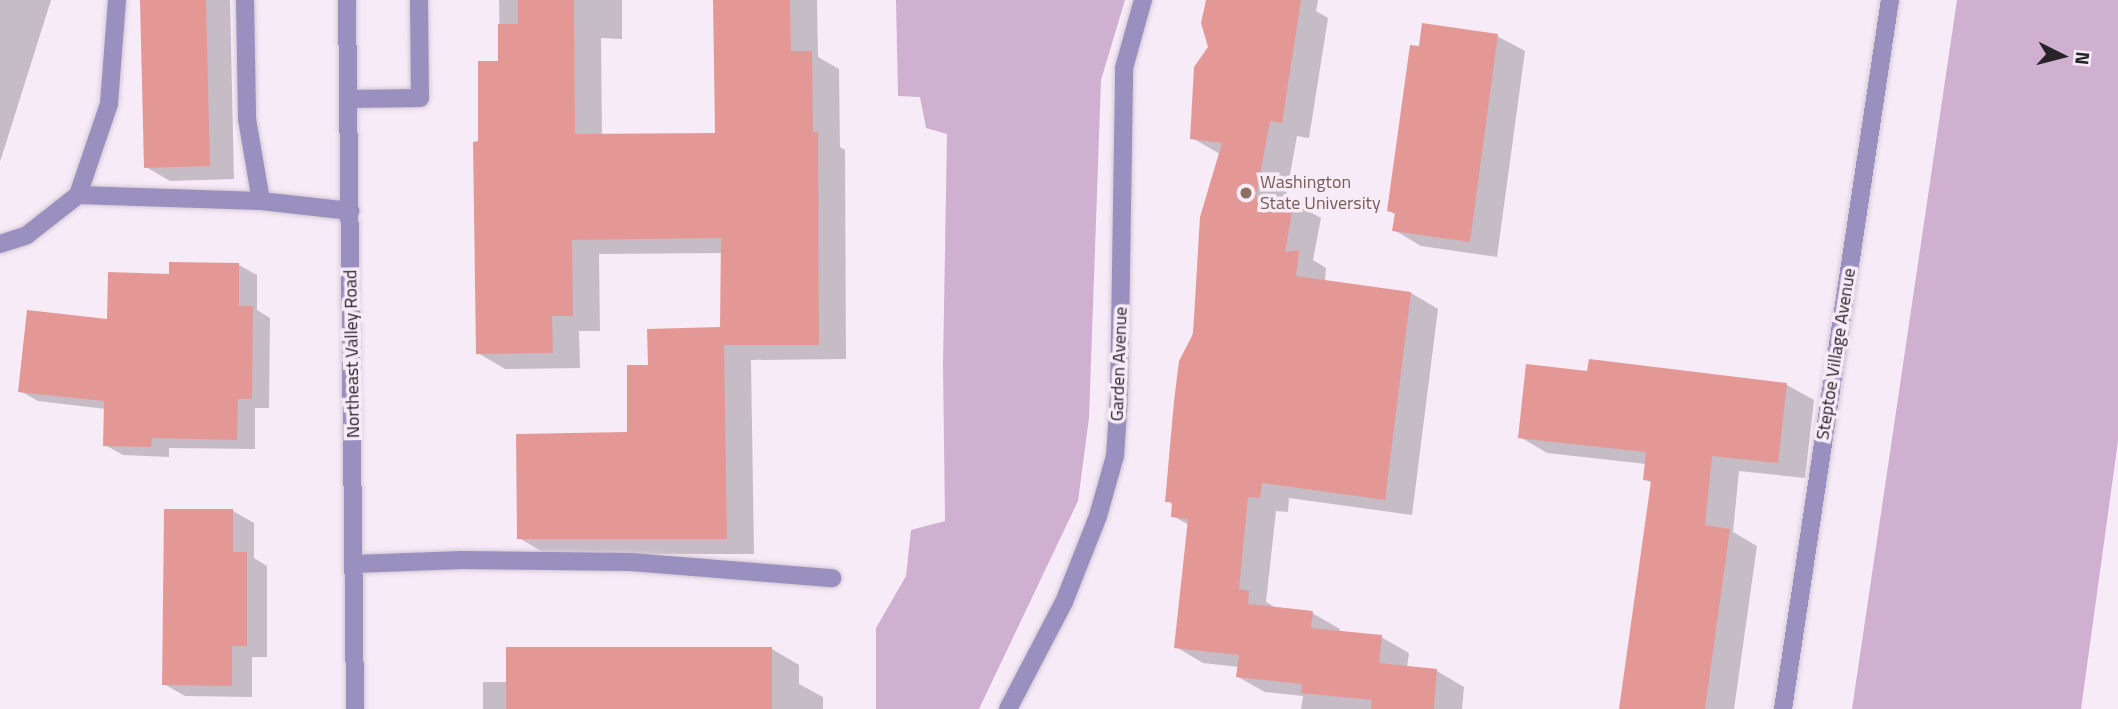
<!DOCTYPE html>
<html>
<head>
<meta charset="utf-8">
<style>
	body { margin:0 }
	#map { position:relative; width:2118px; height:709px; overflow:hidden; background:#f8ebf8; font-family:"Titillium Web",sans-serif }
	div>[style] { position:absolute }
	.green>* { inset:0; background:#d0b0d0 }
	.shadow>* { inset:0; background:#0003 }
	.building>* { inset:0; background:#e49895 }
	.roads { filter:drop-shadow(0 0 2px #d3c7d3) drop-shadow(0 0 2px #d3c7d3) }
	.service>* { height:18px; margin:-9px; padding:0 9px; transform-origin:9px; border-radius:9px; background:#9990bf }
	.minor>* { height:18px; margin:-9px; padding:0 9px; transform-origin:9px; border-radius:9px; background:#9990bf }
	.tertiary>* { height:18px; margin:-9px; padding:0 9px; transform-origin:9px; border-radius:9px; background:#9990bf }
	.dots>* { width:19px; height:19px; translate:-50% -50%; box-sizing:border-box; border:4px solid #f8ebf8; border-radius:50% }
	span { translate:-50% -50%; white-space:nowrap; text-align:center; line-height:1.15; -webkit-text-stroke:7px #f8ebf8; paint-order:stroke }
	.education-label { font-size:18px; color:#785e54 }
	.left { translate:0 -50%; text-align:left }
	.street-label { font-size:18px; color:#282328 }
	.north { position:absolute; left:2027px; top:21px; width:70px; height:70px; -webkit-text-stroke:5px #f8ebf8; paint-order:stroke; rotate:96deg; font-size:19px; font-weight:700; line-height:28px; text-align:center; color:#282328 }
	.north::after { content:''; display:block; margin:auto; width:24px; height:32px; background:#282328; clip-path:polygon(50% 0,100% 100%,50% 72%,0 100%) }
</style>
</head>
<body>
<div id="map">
	<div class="green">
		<i style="clip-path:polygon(896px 0,1125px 0,1101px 80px,1089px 418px,1078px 501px,979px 709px,876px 709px,876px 628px,906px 576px,911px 530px,945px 521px,943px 365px,947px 134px,926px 128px,920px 97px,898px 96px)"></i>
		<i style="clip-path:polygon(1957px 0,2118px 0,2118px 441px,2081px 709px,1852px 709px)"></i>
	</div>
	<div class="shadow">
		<i style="clip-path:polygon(0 0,51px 0,0 162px)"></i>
		<i style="clip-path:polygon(142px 0,230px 0,234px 179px,170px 181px,146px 167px)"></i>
		<i style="clip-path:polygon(499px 0,622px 0,622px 39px,601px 38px,602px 136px,716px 135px,715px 0,817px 0,818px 57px,839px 69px,840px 147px,845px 150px,846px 359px,751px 360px,754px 554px,546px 554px,519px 538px,629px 434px,650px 367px,722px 329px,722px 253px,599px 254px,600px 331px,579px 331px,580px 368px,505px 369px,478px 353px,479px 143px,500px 63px)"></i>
		<i style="clip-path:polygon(1208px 0,1318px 0,1316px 11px,1328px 18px,1309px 138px,1297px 136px,1285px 202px,1294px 203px,1321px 218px,1313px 260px,1326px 268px,1325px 281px,1411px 293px,1438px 309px,1412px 515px,1289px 498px,1288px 512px,1276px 511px,1266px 602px,1276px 608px,1312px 613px,1340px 629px,1339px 633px,1381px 637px,1409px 653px,1407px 668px,1437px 671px,1464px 687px,1462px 709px,1301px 709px,1303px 696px,1265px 692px,1238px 677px,1239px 667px,1203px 663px,1176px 647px,1189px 525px,1173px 516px,1174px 505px,1167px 501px,1220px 154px,1192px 138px,1210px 47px)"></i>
		<i style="clip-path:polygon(1497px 36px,1525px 51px,1497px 257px,1421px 246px,1394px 230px,1396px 215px,1388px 210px,1420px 48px)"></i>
		<i style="clip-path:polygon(239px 265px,257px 275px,257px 310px,270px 318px,269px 408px,255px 408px,255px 449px,169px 448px,169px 457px,123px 455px,105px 445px,106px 409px,38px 401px,20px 391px,171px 276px)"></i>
		<i style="clip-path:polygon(1590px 361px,1787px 385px,1814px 400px,1805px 478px,1739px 471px,1733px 532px,1757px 546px,1734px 709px,1621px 709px,1653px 484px,1645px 479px,1646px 464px,1547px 453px,1520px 437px,1589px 373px)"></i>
		<i style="clip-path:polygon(165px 511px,233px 511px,254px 523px,254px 558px,267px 566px,267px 657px,252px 657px,252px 697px,185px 696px,164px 684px)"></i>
		<i style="clip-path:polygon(772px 649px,799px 665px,799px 684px,823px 697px,823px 709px,483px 709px,483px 682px,508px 682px)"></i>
	</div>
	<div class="building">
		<i style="clip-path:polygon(140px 0,206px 0,210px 166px,144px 168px)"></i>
		<i style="clip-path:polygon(518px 0,574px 0,575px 134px,715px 133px,713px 0,790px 0,791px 51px,812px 51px,813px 132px,818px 132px,819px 345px,724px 345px,727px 539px,517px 539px,516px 434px,627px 432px,627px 365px,648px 365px,647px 329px,720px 327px,721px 238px,572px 240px,573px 316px,552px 316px,553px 353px,476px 354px,473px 142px,478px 141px,478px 61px,498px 61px,498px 24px,518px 24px)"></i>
		<i style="clip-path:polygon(1206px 0,1301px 0,1282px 123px,1270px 121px,1256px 197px,1294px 201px,1285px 252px,1299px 250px,1296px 276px,1411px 292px,1385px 500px,1262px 483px,1260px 498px,1248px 497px,1239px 589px,1249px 591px,1248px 604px,1313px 611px,1311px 628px,1382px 635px,1379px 663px,1437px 669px,1434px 709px,1371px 709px,1372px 700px,1301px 693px,1302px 684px,1236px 677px,1239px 655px,1174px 648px,1188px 519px,1171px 517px,1172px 502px,1165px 502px,1174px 401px,1179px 361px,1193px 334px,1200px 217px,1222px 143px,1190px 139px,1194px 67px,1208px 47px,1201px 23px)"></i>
		<i style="clip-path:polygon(1422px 23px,1498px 34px,1470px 242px,1392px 231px,1395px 213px,1387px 211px,1410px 45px,1419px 46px)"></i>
		<i style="clip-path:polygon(169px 262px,239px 263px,239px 306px,253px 306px,252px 399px,238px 399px,237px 440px,152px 438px,151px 447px,103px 446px,104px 401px,18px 392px,27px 310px,107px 319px,108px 272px,169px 274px)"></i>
		<i style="clip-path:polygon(1589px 359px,1787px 383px,1778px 463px,1712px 456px,1705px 525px,1730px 529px,1705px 709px,1619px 709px,1651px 481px,1643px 480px,1646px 452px,1518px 438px,1526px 364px,1587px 371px)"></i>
		<i style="clip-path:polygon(164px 509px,233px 509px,233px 552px,247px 552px,247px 646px,232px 646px,232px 686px,162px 685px)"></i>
		<i style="clip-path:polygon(506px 647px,772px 647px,772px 709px,506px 709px)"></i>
	</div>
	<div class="roads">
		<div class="service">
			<i style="left:245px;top:0;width:119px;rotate:89deg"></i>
			<i style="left:247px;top:119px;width:83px;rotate:80.3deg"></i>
			<i style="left:348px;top:99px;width:72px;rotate:-0.8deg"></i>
			<i style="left:420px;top:98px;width:98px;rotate:-90.6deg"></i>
			<i style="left:78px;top:195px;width:96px;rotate:-71.2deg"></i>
			<i style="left:109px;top:104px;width:104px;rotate:-85.6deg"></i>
			<i style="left:0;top:244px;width:28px;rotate:-18deg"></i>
			<i style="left:27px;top:235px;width:65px;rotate:-38.1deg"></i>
			<i style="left:78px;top:195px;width:183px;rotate:1.9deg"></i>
			<i style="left:261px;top:201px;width:90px;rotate:6.4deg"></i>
			<i style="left:1008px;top:709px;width:121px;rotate:-62.4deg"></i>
			<i style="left:1064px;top:602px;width:92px;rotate:-68.4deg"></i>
			<i style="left:1098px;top:516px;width:62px;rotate:-74.2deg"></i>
			<i style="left:1115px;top:456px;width:58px;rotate:-86.1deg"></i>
			<i style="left:1119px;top:398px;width:330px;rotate:-89.1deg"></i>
			<i style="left:1124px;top:68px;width:71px;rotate:-74.4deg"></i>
			<i style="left:1783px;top:709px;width:717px;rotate:-81.42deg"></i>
		</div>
		<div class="minor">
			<i style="left:355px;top:564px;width:107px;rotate:-2.1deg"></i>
			<i style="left:462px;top:560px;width:169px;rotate:0.7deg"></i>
			<i style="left:631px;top:562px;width:202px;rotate:4.6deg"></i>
		</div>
		<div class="tertiary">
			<i style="left:347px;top:0;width:709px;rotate:89.35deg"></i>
		</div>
	</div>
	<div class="dots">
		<i style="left:1246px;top:193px;background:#8d6e63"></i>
	</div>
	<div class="education-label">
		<span class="left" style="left:1260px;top:193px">Washington<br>State University</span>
	</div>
	<div class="street-label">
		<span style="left:352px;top:354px;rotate:-91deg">Northeast Valley Road</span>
		<span style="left:1836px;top:354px;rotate:-81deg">Steptoe Village Avenue</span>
		<span style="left:1119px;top:364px;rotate:-88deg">Garden Avenue</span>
	</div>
	<div class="north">N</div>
</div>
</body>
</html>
